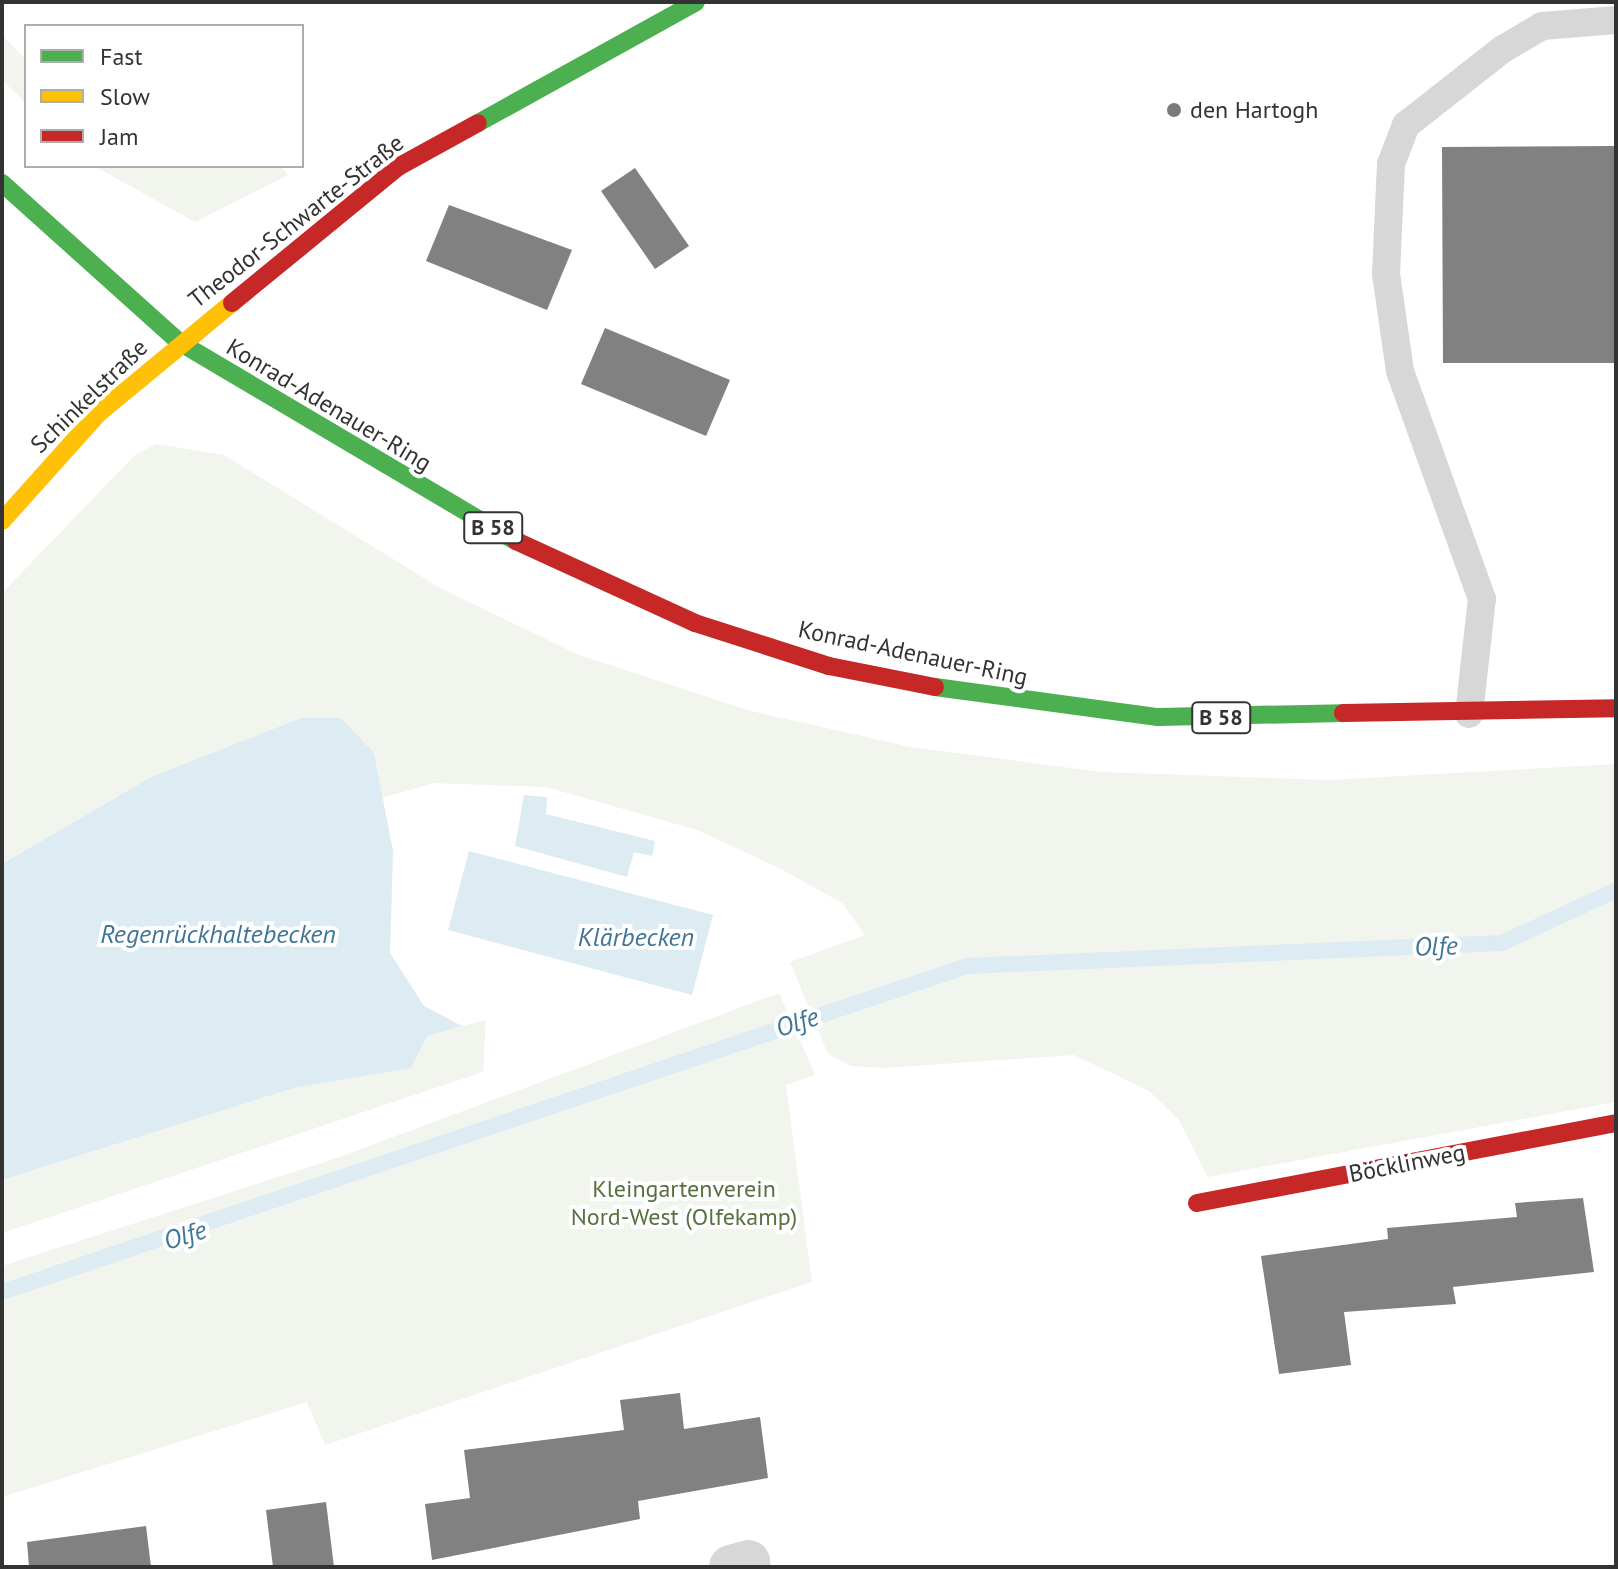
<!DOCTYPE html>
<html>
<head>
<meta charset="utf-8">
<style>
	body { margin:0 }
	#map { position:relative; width:1618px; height:1569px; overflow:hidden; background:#fff; font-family:"PT Sans",sans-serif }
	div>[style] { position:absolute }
	.green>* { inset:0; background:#f1f5ed }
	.water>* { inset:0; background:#ddebf3 }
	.stream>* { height:16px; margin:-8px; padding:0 8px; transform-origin:8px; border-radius:8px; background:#ddebf3 }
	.building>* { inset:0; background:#818181 }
	.lane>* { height:28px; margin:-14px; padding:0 14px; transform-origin:14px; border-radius:14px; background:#d7d7d7 }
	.street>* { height:44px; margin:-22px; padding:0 22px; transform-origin:22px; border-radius:22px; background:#d7d7d7 }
	.fast>* { height:18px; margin:-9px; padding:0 9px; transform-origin:9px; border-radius:9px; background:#4caf50 }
	.slow>* { height:18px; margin:-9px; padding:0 9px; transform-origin:9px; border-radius:9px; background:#ffc107 }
	.jam>* { height:18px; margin:-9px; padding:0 9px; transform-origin:9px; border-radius:9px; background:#c62828 }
	.dots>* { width:22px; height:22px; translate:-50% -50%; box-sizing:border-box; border:4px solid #fff; border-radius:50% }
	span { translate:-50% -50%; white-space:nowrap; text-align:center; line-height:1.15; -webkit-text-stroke:8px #fff; paint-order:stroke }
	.shield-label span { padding:2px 6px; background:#fff; border:2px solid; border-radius:6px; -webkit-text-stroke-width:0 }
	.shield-label { font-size:22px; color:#333; font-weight:700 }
	.poi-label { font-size:24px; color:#333 }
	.left { translate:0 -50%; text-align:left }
	.street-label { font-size:24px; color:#333 }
	.park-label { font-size:24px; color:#56703f }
	.water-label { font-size:26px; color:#3f7597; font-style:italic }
	.frame { position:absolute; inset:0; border:4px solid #333; pointer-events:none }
	.legend { position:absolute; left:24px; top:24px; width:280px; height:144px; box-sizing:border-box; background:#fff; border:2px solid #adadad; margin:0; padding:10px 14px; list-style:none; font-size:24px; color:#333 }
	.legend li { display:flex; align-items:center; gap:16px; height:40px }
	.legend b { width:40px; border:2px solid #adadad }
</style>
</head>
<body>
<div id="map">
	<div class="green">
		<i style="clip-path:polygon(2px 35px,26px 60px,26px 103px,2px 80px)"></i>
		<i style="clip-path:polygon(94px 166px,281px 166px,288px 175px,195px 222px)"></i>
		<i style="clip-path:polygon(156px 444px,224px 455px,442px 589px,579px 655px,751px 711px,911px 747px,1101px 772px,1331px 780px,1616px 764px,1616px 1102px,1208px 1177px,1179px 1120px,1149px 1091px,1074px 1055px,884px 1068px,851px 1066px,828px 1054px,790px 962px,865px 935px,842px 903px,777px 867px,697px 830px,546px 787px,434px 783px,382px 798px,374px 753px,301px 718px,151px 777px,2px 864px,2px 593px,135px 455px)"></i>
		<i style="clip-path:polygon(779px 993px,815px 1075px,786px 1085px,812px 1282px,325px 1445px,307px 1402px,2px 1497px,2px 1266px,337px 1158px)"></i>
		<i style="clip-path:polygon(486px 1020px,483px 1072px,2px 1233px,2px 1180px,294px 1088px,410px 1068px,427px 1035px)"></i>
	</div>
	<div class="water">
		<i style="clip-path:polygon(301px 718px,341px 718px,374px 753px,393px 851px,390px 953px,424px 1006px,462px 1026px,427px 1036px,411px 1068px,294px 1088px,2px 1180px,2px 864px,151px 777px)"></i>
		<i style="clip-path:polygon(524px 795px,547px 797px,546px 814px,655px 841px,652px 856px,634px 852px,627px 877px,515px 846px)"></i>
		<i style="clip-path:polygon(469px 851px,713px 915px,692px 995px,448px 930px)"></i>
	</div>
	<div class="stream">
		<i style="left:2px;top:1292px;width:1019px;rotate:-18.67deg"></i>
		<i style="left:967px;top:966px;width:535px;rotate:-2.46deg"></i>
		<i style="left:1502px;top:943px;width:126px;rotate:-24.9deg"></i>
	</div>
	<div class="building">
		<i style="clip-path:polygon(1616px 146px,1616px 363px,1443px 363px,1442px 147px)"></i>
		<i style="clip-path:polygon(635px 168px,689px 246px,655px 269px,601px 191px)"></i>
		<i style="clip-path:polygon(449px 205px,572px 250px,547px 310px,426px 261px)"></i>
		<i style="clip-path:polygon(605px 328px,730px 380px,706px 436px,581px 384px)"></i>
		<i style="clip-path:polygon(1583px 1198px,1594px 1272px,1453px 1287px,1456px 1304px,1344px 1312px,1351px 1365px,1279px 1374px,1261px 1256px,1388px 1239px,1387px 1228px,1517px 1217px,1515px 1203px)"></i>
		<i style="clip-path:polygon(680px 1393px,684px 1429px,760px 1417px,768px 1478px,638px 1501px,640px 1519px,432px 1560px,425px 1504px,470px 1498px,464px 1450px,624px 1430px,620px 1400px)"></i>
		<i style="clip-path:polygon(326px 1502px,334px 1567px,273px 1567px,266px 1510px)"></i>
		<i style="clip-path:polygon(146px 1526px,151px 1567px,29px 1567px,27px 1542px)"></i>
	</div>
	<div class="lane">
		<i style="left:1469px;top:714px;width:116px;rotate:-83.6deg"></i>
		<i style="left:1482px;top:599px;width:242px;rotate:-109.8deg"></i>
		<i style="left:1400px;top:371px;width:98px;rotate:-98.2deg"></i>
		<i style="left:1386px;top:274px;width:110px;rotate:-87.4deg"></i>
		<i style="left:1391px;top:164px;width:42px;rotate:-69deg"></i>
		<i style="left:1406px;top:125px;width:123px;rotate:-38.1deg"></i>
		<i style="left:1503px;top:49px;width:45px;rotate:-30.5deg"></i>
		<i style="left:1542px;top:26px;width:74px;rotate:-4.6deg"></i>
	</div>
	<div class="street">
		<i style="left:731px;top:1567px;width:18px;rotate:-16deg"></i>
	</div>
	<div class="fast">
		<i style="left:478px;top:123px;width:249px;rotate:-29deg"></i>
		<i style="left:2px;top:183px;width:238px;rotate:41.9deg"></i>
		<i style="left:179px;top:342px;width:391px;rotate:30.6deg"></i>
		<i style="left:935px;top:687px;width:225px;rotate:7.7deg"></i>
		<i style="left:1158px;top:717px;width:185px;rotate:-1.2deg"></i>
	</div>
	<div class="slow">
		<i style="left:2px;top:521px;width:145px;rotate:-48.1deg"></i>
		<i style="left:99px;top:413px;width:173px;rotate:-39.6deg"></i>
	</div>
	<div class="jam">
		<i style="left:232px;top:303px;width:215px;rotate:-39.3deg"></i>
		<i style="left:398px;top:167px;width:91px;rotate:-28.8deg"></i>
		<i style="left:516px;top:541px;width:197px;rotate:24.6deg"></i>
		<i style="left:695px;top:623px;width:141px;rotate:17.8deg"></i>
		<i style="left:829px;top:666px;width:108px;rotate:11.2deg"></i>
		<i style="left:1343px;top:713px;width:273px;rotate:-1deg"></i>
		<i style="left:1197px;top:1203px;width:427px;rotate:-10.8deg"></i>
	</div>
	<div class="dots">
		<i style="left:1174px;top:110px;background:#7a7a7a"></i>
	</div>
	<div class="shield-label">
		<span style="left:493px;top:528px">B 58</span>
		<span style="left:1221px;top:718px">B 58</span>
	</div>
	<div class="poi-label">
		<span class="left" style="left:1190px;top:110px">den Hartogh</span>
	</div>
	<div class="street-label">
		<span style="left:296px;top:221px;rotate:-38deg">Theodor-Schwarte-Straße</span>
		<span style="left:89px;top:396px;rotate:-44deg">Schinkelstraße</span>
		<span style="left:329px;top:405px;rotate:31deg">Konrad-Adenauer-Ring</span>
		<span style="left:913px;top:653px;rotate:12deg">Konrad-Adenauer-Ring</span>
		<span style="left:1407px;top:1163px;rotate:-11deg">Böcklinweg</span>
	</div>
	<div class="park-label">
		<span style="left:684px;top:1203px">Kleingartenverein<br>Nord-West (Olfekamp)</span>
	</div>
	<div class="water-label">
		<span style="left:218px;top:934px">Regenrückhaltebecken</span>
		<span style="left:636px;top:937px">Klärbecken</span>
		<span style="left:1436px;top:946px;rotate:-2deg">Olfe</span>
		<span style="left:797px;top:1022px;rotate:-18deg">Olfe</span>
		<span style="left:185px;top:1235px;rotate:-17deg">Olfe</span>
	</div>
	<div class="frame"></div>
	<ul class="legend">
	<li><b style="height:10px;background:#4caf50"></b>Fast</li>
	<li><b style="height:10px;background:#ffc107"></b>Slow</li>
	<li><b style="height:10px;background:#c62828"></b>Jam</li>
	</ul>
</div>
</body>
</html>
